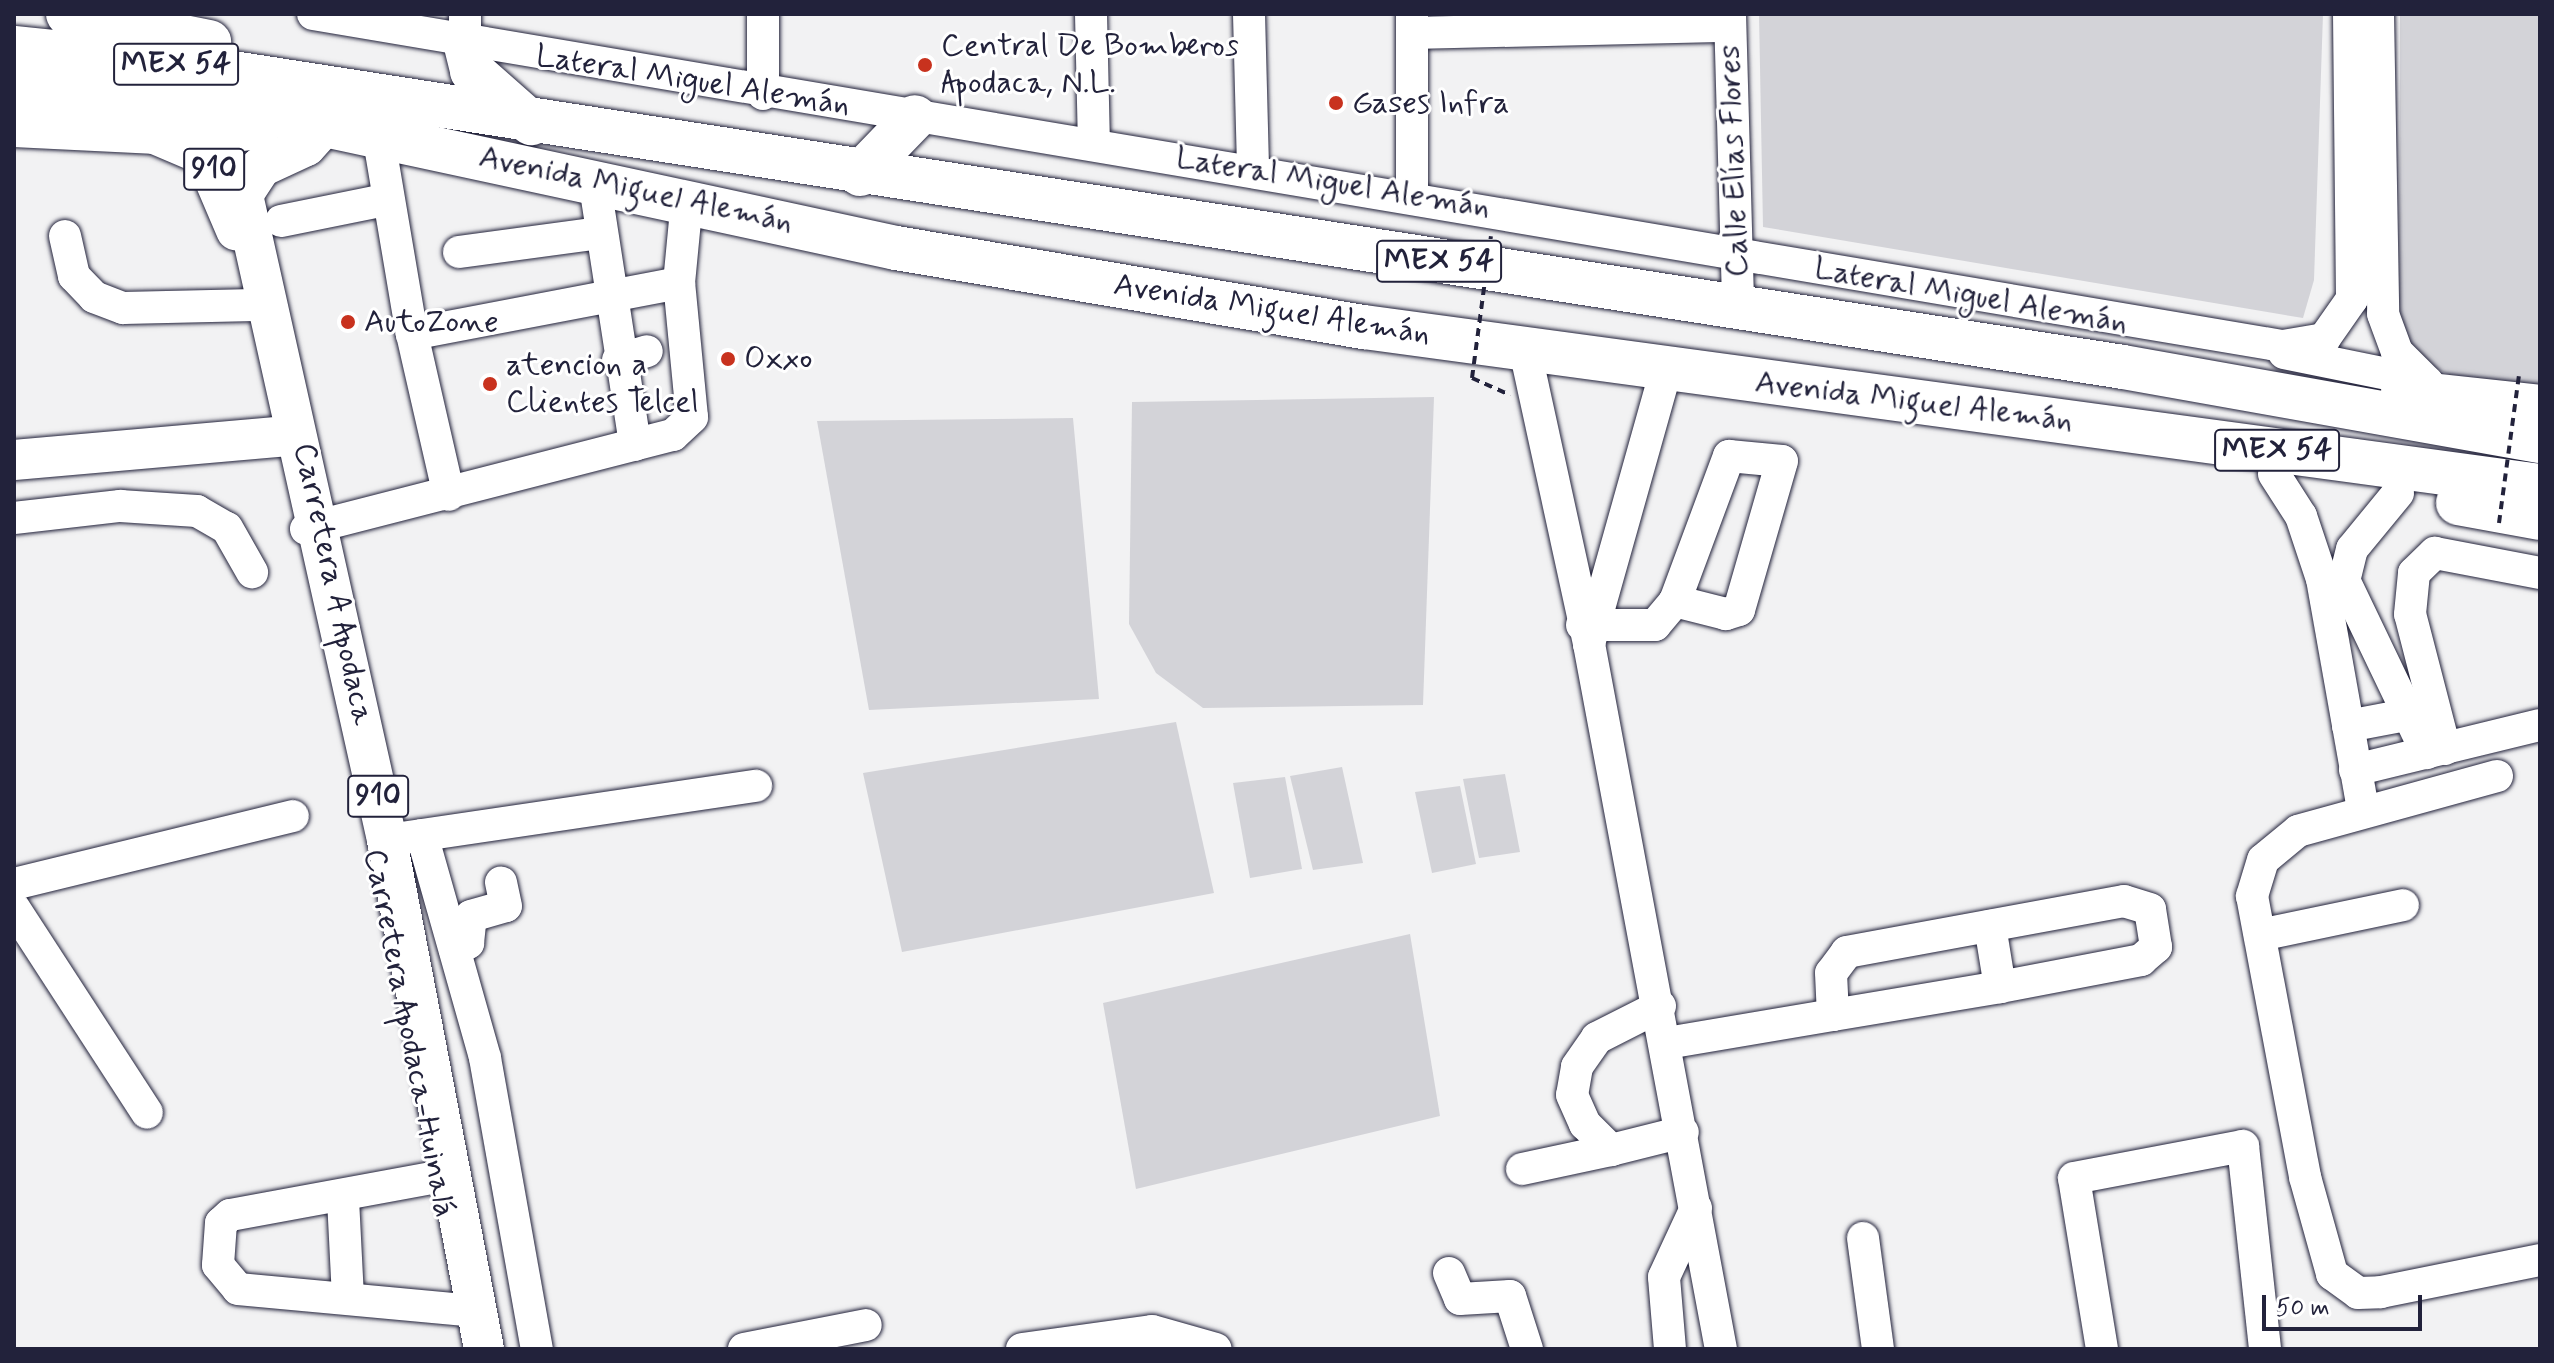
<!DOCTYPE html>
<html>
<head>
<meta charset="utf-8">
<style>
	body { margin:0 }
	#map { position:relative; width:2554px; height:1363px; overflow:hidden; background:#f2f2f3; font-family:Mynerve,sans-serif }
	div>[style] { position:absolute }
	.green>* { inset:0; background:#d3d3d8 }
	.path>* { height:4px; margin-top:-2px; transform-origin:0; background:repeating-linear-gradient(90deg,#22223b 0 8px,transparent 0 14px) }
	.roads { filter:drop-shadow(0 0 2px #22223b) drop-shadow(0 0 2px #22223b) }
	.minor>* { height:32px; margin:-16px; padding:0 16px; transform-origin:16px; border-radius:16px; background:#fff }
	.major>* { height:40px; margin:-20px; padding:0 20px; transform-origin:20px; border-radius:20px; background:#fff }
	.highway>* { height:44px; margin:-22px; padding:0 22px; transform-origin:22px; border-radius:22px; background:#fff }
	.path-bridge>* { height:4px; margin-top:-2px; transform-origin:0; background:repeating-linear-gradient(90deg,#22223b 0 8px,transparent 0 14px) }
	.dots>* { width:22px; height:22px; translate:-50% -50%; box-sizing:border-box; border:4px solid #fff; border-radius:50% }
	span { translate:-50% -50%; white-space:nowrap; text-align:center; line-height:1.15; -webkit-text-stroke:6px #fff; paint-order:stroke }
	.shield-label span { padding:2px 6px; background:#fff; border:2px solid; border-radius:6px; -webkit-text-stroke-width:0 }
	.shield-label { font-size:30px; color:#22223b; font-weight:700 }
	.poi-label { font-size:32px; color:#22223b }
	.left { translate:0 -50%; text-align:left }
	.street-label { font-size:32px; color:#22223b }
	.frame { position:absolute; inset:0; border:16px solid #22223b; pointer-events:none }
	.scale { position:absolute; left:2262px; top:1295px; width:160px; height:36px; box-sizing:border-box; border:4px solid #22223b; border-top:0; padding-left:10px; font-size:24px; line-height:28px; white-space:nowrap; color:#22223b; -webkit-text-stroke:6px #fff; paint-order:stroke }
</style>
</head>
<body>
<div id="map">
	<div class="green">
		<i style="clip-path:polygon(1759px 14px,2323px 14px,2314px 280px,2303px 318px,1763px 227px)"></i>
		<i style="clip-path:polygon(2400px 14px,2540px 14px,2540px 392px,2455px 378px,2419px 359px,2399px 322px)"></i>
		<i style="clip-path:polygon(1434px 397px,1423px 705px,1203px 708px,1156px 673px,1129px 624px,1132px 402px)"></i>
		<i style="clip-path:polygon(1073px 418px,1099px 699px,869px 710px,817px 421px)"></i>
		<i style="clip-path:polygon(1176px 722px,1214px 893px,902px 952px,863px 773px)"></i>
		<i style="clip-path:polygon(1342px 767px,1363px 863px,1313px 870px,1290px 776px)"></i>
		<i style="clip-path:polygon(1505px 774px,1520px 852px,1479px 858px,1463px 779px)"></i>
		<i style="clip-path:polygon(1285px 777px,1302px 869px,1250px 878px,1233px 783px)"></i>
		<i style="clip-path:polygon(1460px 786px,1476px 864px,1432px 873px,1415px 792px)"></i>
		<i style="clip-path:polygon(1410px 934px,1440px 1116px,1136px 1189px,1103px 1003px)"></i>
	</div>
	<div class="path">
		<i style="left:1472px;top:378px;width:42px;rotate:24.1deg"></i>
	</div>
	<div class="roads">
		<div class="minor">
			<i style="left:313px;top:14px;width:1998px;rotate:9.57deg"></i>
			<i style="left:2283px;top:346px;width:42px;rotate:-9.7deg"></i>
			<i style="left:2324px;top:339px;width:49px;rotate:-55deg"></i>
			<i style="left:2352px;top:299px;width:285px;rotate:-90.6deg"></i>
			<i style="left:465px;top:14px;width:28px;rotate:90deg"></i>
			<i style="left:1091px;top:14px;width:130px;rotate:88.7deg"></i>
			<i style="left:1249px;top:14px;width:156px;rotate:88.5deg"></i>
			<i style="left:1730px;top:14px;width:295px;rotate:88.4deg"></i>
			<i style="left:2378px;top:14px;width:300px;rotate:89deg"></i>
			<i style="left:2383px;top:314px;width:40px;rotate:69.8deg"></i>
			<i style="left:2397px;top:352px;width:44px;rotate:45deg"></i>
			<i style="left:1412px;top:33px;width:318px;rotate:-1.3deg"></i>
			<i style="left:763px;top:94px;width:80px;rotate:-90deg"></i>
			<i style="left:378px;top:134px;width:203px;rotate:80.4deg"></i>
			<i style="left:412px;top:334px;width:165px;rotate:77.1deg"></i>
			<i style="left:594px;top:179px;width:269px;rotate:81.2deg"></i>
			<i style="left:1412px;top:195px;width:181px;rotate:-90deg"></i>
			<i style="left:281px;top:221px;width:106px;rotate:-11.4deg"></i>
			<i style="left:65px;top:236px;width:41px;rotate:77.3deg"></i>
			<i style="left:74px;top:276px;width:29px;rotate:46deg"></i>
			<i style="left:94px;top:297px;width:31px;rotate:21deg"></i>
			<i style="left:123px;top:308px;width:132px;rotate:-1.3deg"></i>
			<i style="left:459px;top:252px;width:142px;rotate:-7.7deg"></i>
			<i style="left:679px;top:283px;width:83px;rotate:-84.5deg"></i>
			<i style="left:1525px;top:350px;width:301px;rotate:77.7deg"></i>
			<i style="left:1589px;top:644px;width:717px;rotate:79.4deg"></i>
			<i style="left:2284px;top:353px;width:146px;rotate:11.5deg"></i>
			<i style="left:618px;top:360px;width:30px;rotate:-17deg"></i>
			<i style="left:2274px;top:474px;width:50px;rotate:57.3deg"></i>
			<i style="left:2301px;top:516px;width:66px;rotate:71.6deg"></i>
			<i style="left:2322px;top:579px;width:235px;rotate:79.9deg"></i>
			<i style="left:2398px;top:493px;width:72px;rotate:129.4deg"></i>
			<i style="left:2352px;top:549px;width:32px;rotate:104deg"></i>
			<i style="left:2344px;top:580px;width:192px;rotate:64.4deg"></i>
			<i style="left:14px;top:518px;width:107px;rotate:-6.5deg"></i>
			<i style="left:120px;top:506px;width:77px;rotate:3.7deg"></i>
			<i style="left:197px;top:511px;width:34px;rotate:30deg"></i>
			<i style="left:227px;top:528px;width:51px;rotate:60.4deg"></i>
			<i style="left:306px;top:529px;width:379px;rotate:-14.4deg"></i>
			<i style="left:673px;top:435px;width:26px;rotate:-43deg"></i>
			<i style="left:692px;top:417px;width:135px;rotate:-95.5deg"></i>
			<i style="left:679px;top:283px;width:272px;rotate:169.2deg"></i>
			<i style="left:1582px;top:625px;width:73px"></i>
			<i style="left:1655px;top:625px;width:31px;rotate:-50deg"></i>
			<i style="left:1675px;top:601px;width:155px;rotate:-69.6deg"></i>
			<i style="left:1729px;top:456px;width:53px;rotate:5.4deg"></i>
			<i style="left:1782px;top:461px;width:155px;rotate:106.1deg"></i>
			<i style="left:1739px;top:610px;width:14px;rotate:163deg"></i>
			<i style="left:1726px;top:614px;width:53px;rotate:-165.7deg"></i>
			<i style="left:1589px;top:644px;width:285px;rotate:-74.3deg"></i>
			<i style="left:2348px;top:726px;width:59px;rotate:-10.7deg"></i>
			<i style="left:2445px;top:749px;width:139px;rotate:-104.5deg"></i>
			<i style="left:2410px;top:614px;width:41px;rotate:-84.4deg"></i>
			<i style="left:2414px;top:573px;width:29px;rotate:-44deg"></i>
			<i style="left:2435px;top:553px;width:107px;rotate:10.8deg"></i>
			<i style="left:2355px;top:770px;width:190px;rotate:-13.7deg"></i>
			<i style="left:2497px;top:776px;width:206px;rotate:164.6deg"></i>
			<i style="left:2298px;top:831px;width:45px;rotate:140.4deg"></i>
			<i style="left:2263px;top:860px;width:38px;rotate:107deg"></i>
			<i style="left:2252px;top:896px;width:286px;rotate:79.3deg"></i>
			<i style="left:2305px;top:1177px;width:101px;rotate:74.4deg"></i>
			<i style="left:2332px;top:1274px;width:32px;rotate:36deg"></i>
			<i style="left:2358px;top:1293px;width:23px;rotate:-2deg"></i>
			<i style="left:2381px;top:1292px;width:162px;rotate:-11.4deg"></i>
			<i style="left:422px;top:835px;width:232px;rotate:74.2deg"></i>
			<i style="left:485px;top:1058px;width:296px;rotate:79.9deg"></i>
			<i style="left:402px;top:838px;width:358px;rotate:-8.4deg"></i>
			<i style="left:14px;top:884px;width:287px;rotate:-13.7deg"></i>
			<i style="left:14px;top:908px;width:244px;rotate:57deg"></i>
			<i style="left:1990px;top:926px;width:62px;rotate:80.7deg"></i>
			<i style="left:2260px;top:935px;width:146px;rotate:-11.8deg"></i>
			<i style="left:455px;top:950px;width:15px;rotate:-28deg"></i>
			<i style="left:468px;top:943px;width:27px;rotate:-84deg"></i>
			<i style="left:471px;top:916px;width:36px;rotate:-16deg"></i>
			<i style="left:506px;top:906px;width:24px;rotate:-102deg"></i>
			<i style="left:1660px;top:1006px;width:71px;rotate:153.1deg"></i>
			<i style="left:1597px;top:1038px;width:35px;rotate:125deg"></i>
			<i style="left:1577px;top:1067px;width:28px;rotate:100deg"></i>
			<i style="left:1572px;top:1095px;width:32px;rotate:66deg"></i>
			<i style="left:1585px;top:1124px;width:37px;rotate:45deg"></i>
			<i style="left:1611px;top:1150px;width:74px;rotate:-14deg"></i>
			<i style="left:1667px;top:1043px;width:168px;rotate:-9.6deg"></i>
			<i style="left:1833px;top:1015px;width:169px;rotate:-9.5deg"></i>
			<i style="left:2000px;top:987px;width:144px;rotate:-10.8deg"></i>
			<i style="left:2141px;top:960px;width:20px;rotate:-41deg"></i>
			<i style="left:2156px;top:947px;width:38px;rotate:-99deg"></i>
			<i style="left:2150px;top:909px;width:27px;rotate:-163deg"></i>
			<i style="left:2124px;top:901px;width:282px;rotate:169.6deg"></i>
			<i style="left:1847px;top:952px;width:26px;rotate:127deg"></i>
			<i style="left:1831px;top:973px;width:42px;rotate:87.3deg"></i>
			<i style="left:1522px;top:1169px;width:91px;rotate:-12.1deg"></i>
			<i style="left:437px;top:1177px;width:210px;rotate:169.6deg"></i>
			<i style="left:230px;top:1215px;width:12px;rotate:138deg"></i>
			<i style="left:221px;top:1223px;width:42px;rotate:94.1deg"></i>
			<i style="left:218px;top:1265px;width:31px;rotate:50deg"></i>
			<i style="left:238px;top:1289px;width:226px;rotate:5.3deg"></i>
			<i style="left:343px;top:1199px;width:98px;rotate:87.1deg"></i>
			<i style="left:1863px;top:1238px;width:112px;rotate:82.3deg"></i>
			<i style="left:1449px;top:1273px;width:28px;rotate:67deg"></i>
			<i style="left:1460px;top:1299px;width:50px;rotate:-3.4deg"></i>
			<i style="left:1510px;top:1296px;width:56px;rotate:72.2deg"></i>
			<i style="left:744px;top:1349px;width:124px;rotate:-11.1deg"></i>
			<i style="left:1022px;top:1349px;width:131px;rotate:-7.9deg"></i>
			<i style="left:1152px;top:1331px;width:66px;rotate:15.7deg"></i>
			<i style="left:1670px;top:1349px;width:72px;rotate:-94.8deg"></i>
			<i style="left:1664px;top:1277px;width:76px;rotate:-65.1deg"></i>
			<i style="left:2102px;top:1349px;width:173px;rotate:-99.3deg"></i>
			<i style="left:2074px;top:1178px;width:172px;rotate:-10.7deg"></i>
			<i style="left:2243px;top:1146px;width:204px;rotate:83.8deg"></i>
		</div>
		<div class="major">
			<i style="left:326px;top:124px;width:30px;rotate:132deg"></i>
			<i style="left:306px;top:146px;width:50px;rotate:155deg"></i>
			<i style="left:261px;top:167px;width:33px;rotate:123deg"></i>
			<i style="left:243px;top:195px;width:661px;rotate:77.41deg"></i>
			<i style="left:387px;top:840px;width:518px;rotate:79.21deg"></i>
			<i style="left:155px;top:134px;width:53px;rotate:23.2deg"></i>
			<i style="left:204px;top:155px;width:82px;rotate:66.9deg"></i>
			<i style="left:14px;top:460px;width:275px;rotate:-5deg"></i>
		</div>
		<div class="highway">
			<i style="left:68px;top:14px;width:144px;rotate:11.2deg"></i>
			<i style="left:465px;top:42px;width:30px;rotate:76deg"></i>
			<i style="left:472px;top:71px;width:79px;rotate:41.4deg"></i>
			<i style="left:14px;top:48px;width:175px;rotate:5.9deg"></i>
			<i style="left:188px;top:66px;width:1958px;rotate:8.84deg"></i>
			<i style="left:2123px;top:367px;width:424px;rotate:10.1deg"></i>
			<i style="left:14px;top:82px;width:271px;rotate:7.2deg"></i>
			<i style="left:283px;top:116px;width:627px;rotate:12.15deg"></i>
			<i style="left:896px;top:248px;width:475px;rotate:9.6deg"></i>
			<i style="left:1364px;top:327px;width:1187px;rotate:7.7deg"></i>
			<i style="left:14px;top:125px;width:184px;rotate:2.8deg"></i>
			<i style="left:198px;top:134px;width:61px;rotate:-6.5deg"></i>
			<i style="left:860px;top:174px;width:79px;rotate:-46deg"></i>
			<i style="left:2403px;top:392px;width:138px;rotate:6.2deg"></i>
			<i style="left:2458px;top:503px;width:83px;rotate:10.4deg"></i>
		</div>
	</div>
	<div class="path-bridge">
		<i style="left:1472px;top:378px;width:143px;rotate:-82.4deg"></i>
		<i style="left:2499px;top:523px;width:148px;rotate:-82.3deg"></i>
	</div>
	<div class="dots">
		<i style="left:925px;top:65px;background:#c8321e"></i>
		<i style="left:1336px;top:103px;background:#c8321e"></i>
		<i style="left:348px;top:322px;background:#c8321e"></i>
		<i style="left:728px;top:359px;background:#c8321e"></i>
		<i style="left:490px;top:384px;background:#c8321e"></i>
	</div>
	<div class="shield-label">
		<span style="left:176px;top:64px">MEX 54</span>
		<span style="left:214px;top:169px">910</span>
		<span style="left:1439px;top:261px">MEX 54</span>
		<span style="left:2277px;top:450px">MEX 54</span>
		<span style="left:378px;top:796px">910</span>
	</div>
	<div class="poi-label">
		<span class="left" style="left:941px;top:65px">Central De Bomberos<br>Apodaca, N.L.</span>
		<span class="left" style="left:1352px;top:103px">Gases Infra</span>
		<span class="left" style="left:364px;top:322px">AutoZone</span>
		<span class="left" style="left:744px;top:359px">Oxxo</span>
		<span class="left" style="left:506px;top:384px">atencion a<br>Clientes Telcel</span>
	</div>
	<div class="street-label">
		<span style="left:693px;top:81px;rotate:9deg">Lateral Miguel Alemán</span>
		<span style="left:1734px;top:161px;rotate:-92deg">Calle Elías Flores</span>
		<span style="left:1333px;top:183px;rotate:9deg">Lateral Miguel Alemán</span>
		<span style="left:636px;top:190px;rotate:12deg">Avenida Miguel Alemán</span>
		<span style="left:1971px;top:296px;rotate:10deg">Lateral Miguel Alemán</span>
		<span style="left:1272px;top:310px;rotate:9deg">Avenida Miguel Alemán</span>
		<span style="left:1914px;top:402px;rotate:7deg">Avenida Miguel Alemán</span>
		<span style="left:333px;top:584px;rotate:78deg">Carretera A Apodaca</span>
		<span style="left:409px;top:1033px;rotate:79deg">Carretera Apodaca-Huinalá</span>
	</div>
	<div class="frame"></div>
	<div class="scale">50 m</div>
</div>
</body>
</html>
